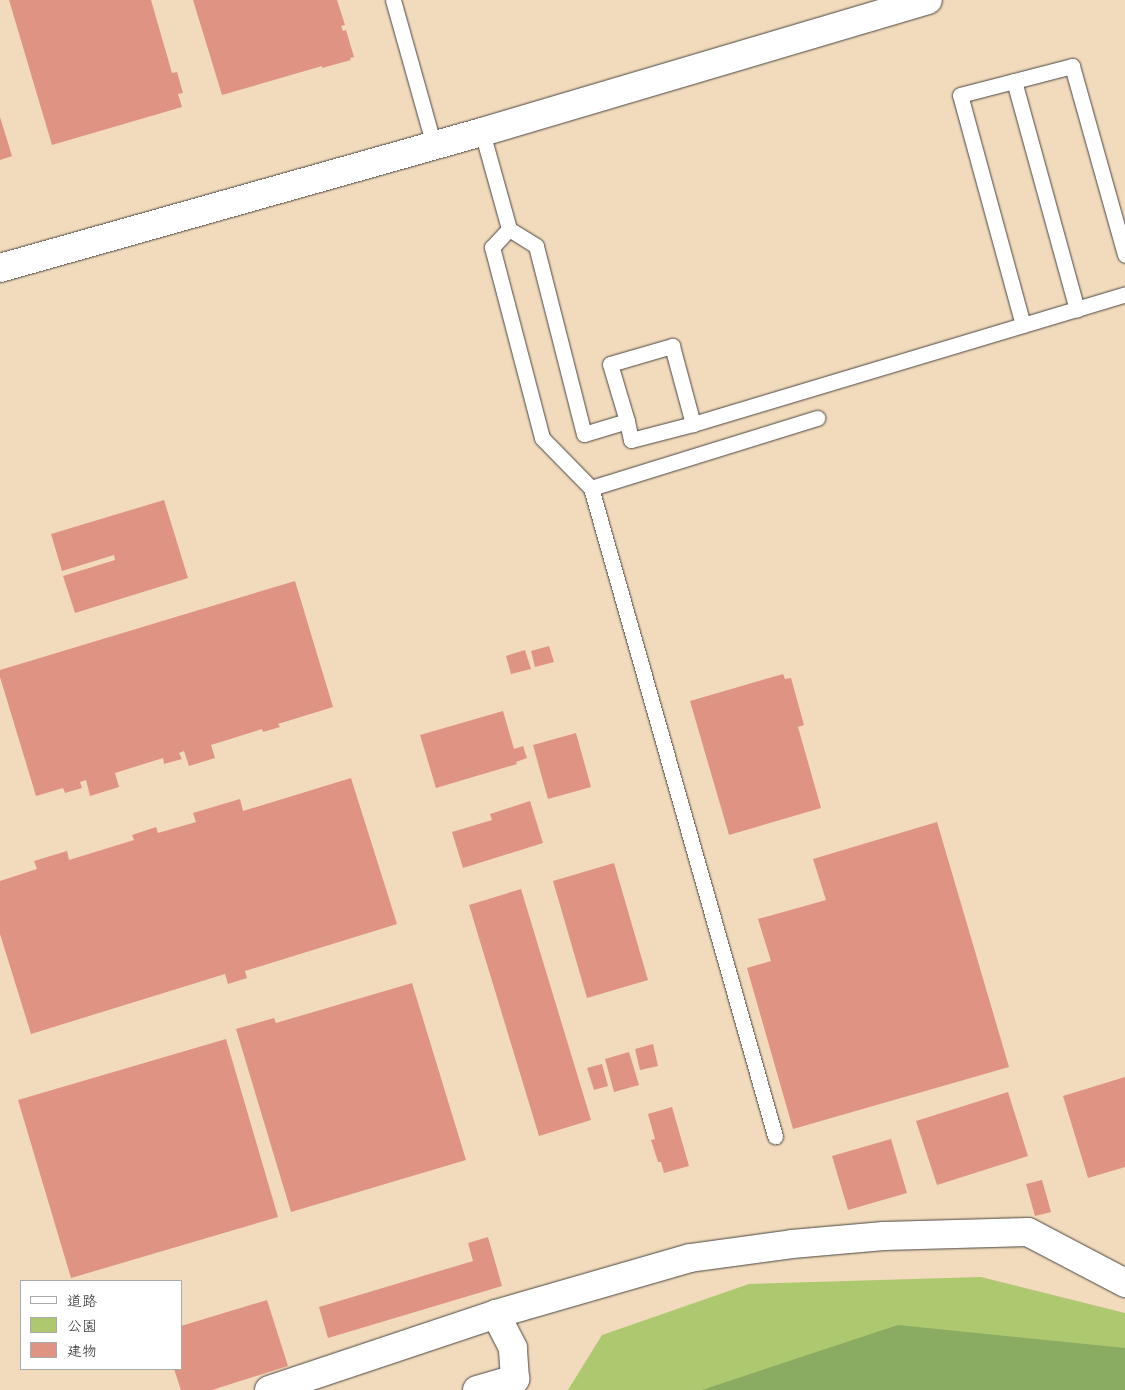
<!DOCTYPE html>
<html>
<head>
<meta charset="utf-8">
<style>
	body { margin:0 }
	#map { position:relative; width:1125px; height:1390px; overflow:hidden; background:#f2dbbc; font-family:Pangolin,"Klee One",sans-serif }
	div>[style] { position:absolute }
	.green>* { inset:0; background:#adc86f }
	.forest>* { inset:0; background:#8aac62 }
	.building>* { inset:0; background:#df9383 }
	.roads { filter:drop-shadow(0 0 1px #494541) drop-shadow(0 0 1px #494541) }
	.service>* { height:15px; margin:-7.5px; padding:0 7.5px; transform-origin:7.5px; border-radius:7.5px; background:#fff }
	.minor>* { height:28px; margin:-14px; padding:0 14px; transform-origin:14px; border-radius:14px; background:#fff }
	.tertiary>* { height:28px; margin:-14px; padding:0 14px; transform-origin:14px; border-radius:14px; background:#fff }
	span { translate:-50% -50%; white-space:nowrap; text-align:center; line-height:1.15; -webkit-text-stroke:4.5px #fff; paint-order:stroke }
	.legend { position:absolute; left:20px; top:1280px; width:162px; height:90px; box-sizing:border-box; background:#fff; border:1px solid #aaa; margin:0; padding:6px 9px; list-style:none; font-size:15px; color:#2b2b2b }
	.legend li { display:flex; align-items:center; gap:10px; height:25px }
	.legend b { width:25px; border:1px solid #aaa }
</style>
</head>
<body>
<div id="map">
	<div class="green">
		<i style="clip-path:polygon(981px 1277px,1125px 1313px,1125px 1390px,568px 1390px,602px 1335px,749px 1284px)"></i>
	</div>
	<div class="forest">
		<i style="clip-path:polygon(898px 1325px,1125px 1348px,1125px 1390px,702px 1390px)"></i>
	</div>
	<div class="building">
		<i style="clip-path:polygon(9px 0,151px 0,172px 73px,177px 72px,183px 93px,178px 94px,182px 107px,52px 145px)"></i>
		<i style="clip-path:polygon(193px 0,337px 0,345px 25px,341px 26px,343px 31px,346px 30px,354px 57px,350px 58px,351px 60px,322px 68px,322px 66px,222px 95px)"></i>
		<i style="clip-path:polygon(0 117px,12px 156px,0 160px)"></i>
		<i style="clip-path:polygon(164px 500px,188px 578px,75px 613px,63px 576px,115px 560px,114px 555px,62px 571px,51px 534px)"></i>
		<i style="clip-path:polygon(295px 581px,333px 707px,278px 724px,280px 727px,263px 732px,262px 729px,211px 745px,215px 758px,189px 766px,184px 751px,179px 753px,182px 759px,164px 764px,163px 758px,115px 773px,119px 787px,90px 796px,86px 780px,80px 782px,82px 788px,65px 793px,63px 788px,36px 796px,0 677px,0 670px)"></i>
		<i style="clip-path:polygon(549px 646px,554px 662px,535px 667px,531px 651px)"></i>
		<i style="clip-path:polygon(525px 650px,531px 669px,511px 674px,506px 656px)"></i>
		<i style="clip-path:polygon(783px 674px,785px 679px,791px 678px,804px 725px,798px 727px,821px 808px,729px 835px,690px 701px)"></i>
		<i style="clip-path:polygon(503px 711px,514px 749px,523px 746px,527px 758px,516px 762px,517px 764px,436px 788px,420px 735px)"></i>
		<i style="clip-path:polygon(576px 733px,591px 787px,548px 799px,533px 745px)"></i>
		<i style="clip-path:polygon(351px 778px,397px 924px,245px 971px,247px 978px,228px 984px,225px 974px,31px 1034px,0 934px,0 881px,37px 869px,34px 861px,67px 851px,69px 860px,134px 840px,132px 835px,156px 827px,158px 833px,196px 822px,193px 813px,240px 799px,243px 811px)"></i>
		<i style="clip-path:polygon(530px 801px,543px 843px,463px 868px,452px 832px,492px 820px,490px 814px)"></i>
		<i style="clip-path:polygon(937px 822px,1009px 1067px,793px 1129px,747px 968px,771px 961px,758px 919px,826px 900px,813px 859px)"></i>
		<i style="clip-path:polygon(614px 863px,648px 980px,587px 998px,553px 881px)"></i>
		<i style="clip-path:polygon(521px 889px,591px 1120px,539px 1136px,469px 905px)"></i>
		<i style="clip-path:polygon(412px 983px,466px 1160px,291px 1212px,236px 1029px,274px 1018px,276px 1023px)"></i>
		<i style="clip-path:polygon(226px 1039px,278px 1217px,71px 1278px,18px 1100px)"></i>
		<i style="clip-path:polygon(653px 1044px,658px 1066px,640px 1070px,635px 1049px)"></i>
		<i style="clip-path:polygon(629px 1052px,639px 1085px,614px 1092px,605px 1059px)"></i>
		<i style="clip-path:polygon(602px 1064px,608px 1086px,594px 1090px,587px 1068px)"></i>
		<i style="clip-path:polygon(1125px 1077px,1125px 1167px,1088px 1178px,1063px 1096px)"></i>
		<i style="clip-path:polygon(1008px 1092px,1028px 1156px,937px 1185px,916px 1121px)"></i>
		<i style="clip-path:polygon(672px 1107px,689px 1166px,664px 1173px,661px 1162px,658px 1162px,651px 1140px,655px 1139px,648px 1114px)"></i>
		<i style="clip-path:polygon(891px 1139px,907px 1193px,848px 1210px,832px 1156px)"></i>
		<i style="clip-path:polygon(1042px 1180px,1051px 1212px,1035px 1216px,1026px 1184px)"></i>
		<i style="clip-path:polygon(488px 1237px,502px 1286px,328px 1338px,319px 1307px,473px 1261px,468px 1243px)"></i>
		<i style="clip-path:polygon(267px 1300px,288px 1366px,212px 1390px,181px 1390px,174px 1369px,181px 1369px,181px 1326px)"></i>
	</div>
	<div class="roads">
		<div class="service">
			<i style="left:393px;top:0;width:152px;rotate:74.3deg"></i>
			<i style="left:1014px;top:81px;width:237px;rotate:74.6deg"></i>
			<i style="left:482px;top:132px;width:101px;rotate:74.4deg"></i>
			<i style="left:509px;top:229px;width:25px;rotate:133deg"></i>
			<i style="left:492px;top:247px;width:197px;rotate:75.3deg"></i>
			<i style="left:542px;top:438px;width:70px;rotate:45.6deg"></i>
			<i style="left:591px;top:488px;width:674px;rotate:74.15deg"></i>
			<i style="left:509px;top:229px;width:32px;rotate:32deg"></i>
			<i style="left:536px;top:246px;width:194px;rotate:75.7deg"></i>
			<i style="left:584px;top:434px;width:45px;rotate:-16.8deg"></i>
			<i style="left:627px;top:421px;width:59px;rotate:-106.6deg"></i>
			<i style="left:610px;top:364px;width:65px;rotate:-16.2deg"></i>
			<i style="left:672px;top:346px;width:81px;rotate:74.9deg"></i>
			<i style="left:693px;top:424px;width:64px;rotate:165.5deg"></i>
			<i style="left:631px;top:440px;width:19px;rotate:-102deg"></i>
			<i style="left:1023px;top:325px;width:238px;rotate:-105.3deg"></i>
			<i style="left:960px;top:95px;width:116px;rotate:-14.5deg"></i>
			<i style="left:1072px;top:66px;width:196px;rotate:74.3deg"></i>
			<i style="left:693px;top:424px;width:451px;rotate:-16.7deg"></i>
			<i style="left:591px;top:488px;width:237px;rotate:-17.2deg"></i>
		</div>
		<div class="minor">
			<i style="left:269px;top:1390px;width:239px;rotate:-18.5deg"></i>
			<i style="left:496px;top:1314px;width:202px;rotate:-16.1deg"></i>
			<i style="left:690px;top:1258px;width:103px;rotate:-7.8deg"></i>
			<i style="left:792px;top:1244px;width:92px;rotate:-5deg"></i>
			<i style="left:884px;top:1236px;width:144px;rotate:-1.6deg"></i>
			<i style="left:1028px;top:1232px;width:110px;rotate:27.7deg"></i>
			<i style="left:477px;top:1390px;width:40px;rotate:-16deg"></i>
			<i style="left:515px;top:1379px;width:31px;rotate:-94deg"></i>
			<i style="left:513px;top:1348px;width:38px;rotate:-117deg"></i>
		</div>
		<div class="tertiary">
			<i style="left:0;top:268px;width:501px;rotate:-15.76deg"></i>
			<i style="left:482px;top:132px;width:465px;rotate:-16.5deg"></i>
		</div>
	</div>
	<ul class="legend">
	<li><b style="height:6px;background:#fff"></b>道路</li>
	<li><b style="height:14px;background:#adc86f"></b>公園</li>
	<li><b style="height:14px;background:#df9383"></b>建物</li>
	</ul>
</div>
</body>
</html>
